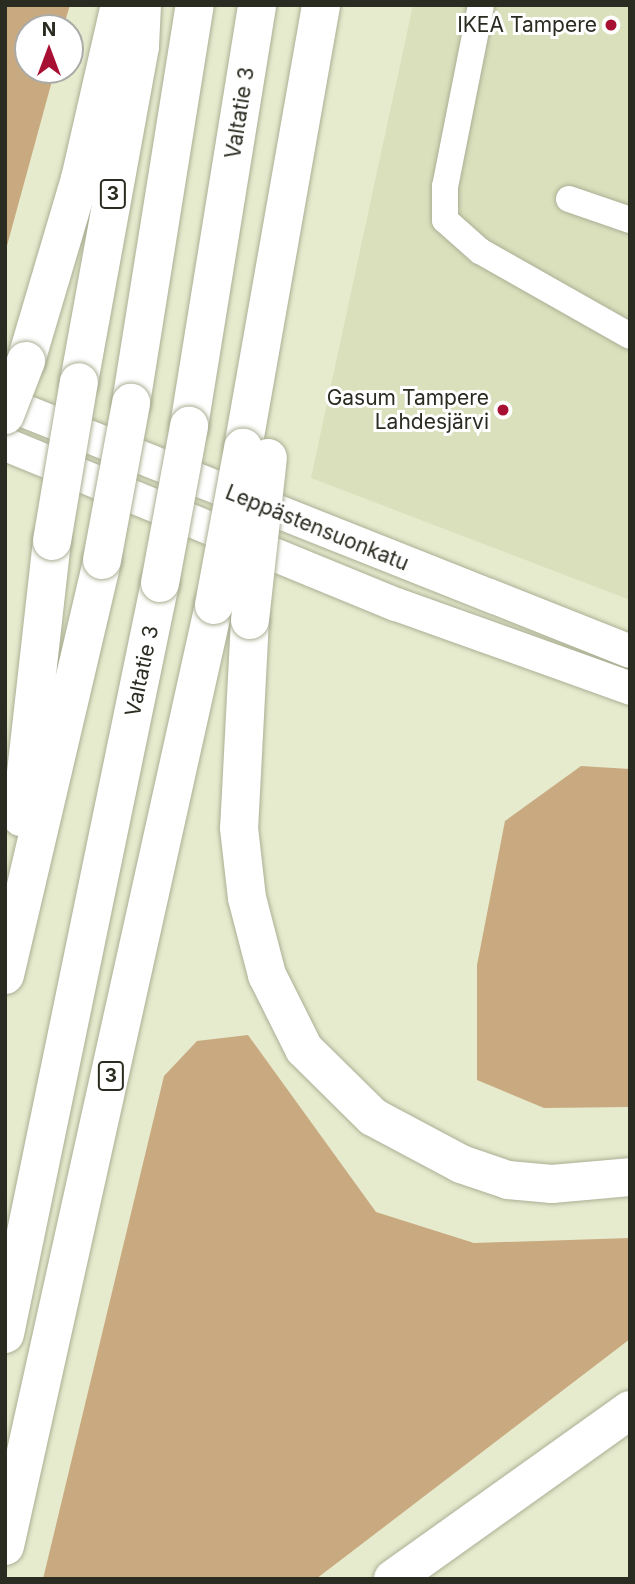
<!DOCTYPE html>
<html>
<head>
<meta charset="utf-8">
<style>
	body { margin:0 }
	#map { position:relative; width:635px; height:1584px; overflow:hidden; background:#e6ebce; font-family:Inter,sans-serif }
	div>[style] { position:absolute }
	.built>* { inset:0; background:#dadfbc }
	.forest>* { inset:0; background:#c9aa80 }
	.roads { filter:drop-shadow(0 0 2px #abaf94) drop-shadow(0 0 2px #abaf94) }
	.minor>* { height:26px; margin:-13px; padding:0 13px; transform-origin:13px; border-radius:13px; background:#fff }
	.major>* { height:33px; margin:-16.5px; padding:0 16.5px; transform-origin:16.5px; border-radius:16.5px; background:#fff }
	.highway>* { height:38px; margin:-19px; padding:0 19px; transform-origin:19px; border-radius:19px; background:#fff }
	.bridges { filter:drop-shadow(0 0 2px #abaf94) drop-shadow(0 0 2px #abaf94) }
	.highway-bridge>* { height:38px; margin:-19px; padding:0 19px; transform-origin:19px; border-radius:19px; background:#fff }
	.dots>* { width:19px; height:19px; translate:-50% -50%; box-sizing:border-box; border:4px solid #fff; border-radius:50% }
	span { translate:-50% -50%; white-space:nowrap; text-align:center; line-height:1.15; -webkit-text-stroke:6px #fff; paint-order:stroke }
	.shield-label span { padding:2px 5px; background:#fff; border:2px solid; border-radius:5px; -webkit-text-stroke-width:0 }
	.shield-label { font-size:19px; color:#2a2c21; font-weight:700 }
	.poi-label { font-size:21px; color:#2a2c21 }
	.right { translate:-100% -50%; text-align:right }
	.street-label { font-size:21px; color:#2a2c21 }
	.frame { position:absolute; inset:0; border:7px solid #2a2c21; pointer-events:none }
	.north { position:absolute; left:14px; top:14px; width:70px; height:70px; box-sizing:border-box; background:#fff; border:2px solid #aaaba6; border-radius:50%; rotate:0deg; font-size:19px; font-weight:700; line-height:28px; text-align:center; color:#2a2c21 }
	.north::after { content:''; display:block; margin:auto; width:24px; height:32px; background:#a81033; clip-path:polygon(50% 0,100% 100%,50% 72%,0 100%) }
</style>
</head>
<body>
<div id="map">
	<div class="built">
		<i style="clip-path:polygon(413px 5px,630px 5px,630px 600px,311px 478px)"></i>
	</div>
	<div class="forest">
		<i style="clip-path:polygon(5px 5px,70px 5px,63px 28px,28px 28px,28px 70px,55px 70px,5px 253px)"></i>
		<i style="clip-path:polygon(581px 766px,630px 769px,630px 1107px,544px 1108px,477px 1080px,477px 965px,505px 821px)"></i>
		<i style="clip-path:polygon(248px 1035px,376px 1212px,474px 1243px,630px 1238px,630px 1339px,316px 1579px,43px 1579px,164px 1076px,197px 1041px)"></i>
	</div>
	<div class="roads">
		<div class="minor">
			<i style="left:481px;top:5px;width:185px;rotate:101.2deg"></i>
			<i style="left:445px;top:186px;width:34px;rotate:90deg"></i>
			<i style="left:445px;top:220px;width:47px;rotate:41.5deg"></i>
			<i style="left:480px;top:251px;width:172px;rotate:29.5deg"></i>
			<i style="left:569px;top:199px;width:65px;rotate:19deg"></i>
		</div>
		<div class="major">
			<i style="left:5px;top:403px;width:672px;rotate:21.64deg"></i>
			<i style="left:5px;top:444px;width:422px;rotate:22.3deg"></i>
			<i style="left:396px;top:604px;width:249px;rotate:19.7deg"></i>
		</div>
		<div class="highway">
			<i style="left:26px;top:361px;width:190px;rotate:-73.5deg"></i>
			<i style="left:80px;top:179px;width:179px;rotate:-77.1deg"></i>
			<i style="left:79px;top:382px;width:341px;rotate:-79.7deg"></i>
			<i style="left:140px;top:46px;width:41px;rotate:-87.2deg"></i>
			<i style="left:131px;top:403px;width:403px;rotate:-80.9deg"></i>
			<i style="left:189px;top:426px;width:426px;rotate:-80.8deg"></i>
			<i style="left:243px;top:448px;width:450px;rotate:-80deg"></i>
			<i style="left:250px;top:620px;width:208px;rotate:93deg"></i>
			<i style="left:239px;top:828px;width:70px;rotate:83.5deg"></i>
			<i style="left:247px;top:898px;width:80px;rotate:75.4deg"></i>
			<i style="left:267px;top:975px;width:83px;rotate:63.4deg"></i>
			<i style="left:304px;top:1049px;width:97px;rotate:44.6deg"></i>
			<i style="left:373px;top:1117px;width:100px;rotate:28.1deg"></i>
			<i style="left:461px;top:1164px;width:50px;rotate:18.8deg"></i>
			<i style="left:508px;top:1180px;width:44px;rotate:5.2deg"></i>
			<i style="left:552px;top:1184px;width:78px;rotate:-5.1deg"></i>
			<i style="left:21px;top:817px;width:278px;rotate:-83.6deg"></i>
			<i style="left:5px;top:975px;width:426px;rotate:-76.8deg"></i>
			<i style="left:5px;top:1334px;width:767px;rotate:-78.34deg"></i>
			<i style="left:5px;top:1546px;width:964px;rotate:-77.48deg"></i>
			<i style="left:393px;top:1579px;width:291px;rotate:-35.5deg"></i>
		</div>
	</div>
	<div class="bridges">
		<div class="highway-bridge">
			<i style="left:5px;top:415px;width:58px;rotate:-68.7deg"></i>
			<i style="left:52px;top:541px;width:161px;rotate:-80.4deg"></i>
			<i style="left:102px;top:560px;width:160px;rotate:-79.5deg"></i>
			<i style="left:160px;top:583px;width:160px;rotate:-79.5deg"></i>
			<i style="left:214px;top:605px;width:160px;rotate:-79.5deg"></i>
			<i style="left:250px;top:620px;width:163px;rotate:-83.7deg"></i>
		</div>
	</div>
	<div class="dots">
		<i style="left:611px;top:25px;background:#a81033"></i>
		<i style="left:503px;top:410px;background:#a81033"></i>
	</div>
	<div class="shield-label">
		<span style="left:113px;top:194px">3</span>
		<span style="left:111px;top:1076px">3</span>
	</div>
	<div class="poi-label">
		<span class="right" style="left:597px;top:25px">IKEA Tampere</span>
		<span class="right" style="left:489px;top:410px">Gasum Tampere<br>Lahdesjärvi</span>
	</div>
	<div class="street-label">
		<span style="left:240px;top:113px;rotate:-81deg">Valtatie 3</span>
		<span style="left:317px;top:528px;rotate:22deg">Leppästensuonkatu</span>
		<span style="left:142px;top:671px;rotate:-78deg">Valtatie 3</span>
	</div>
	<div class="frame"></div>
	<div class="north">N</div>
</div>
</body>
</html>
